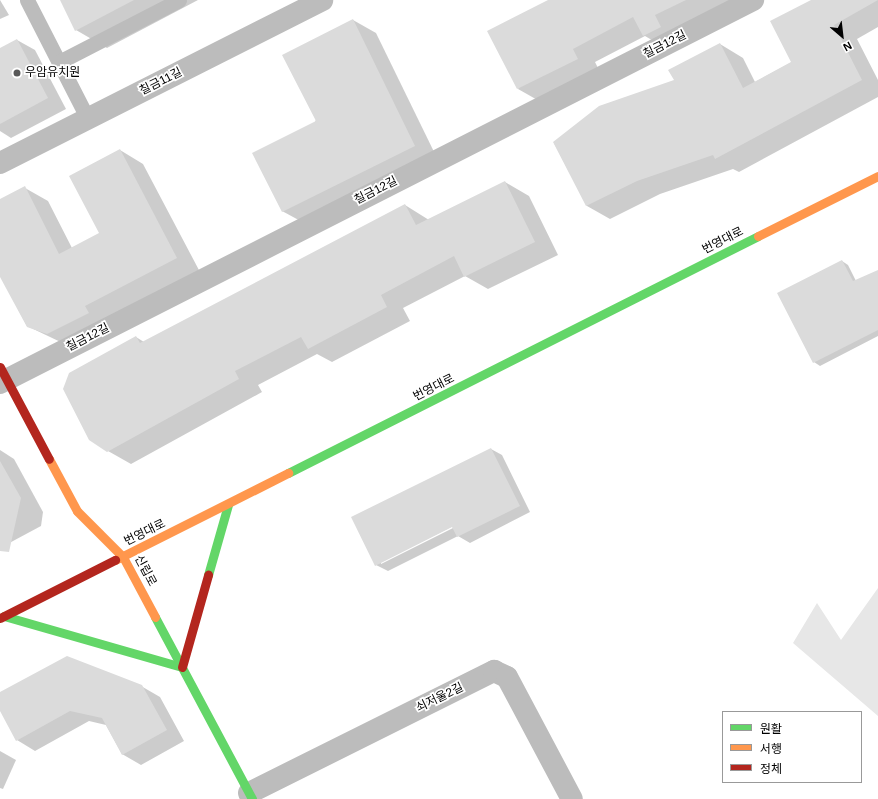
<!DOCTYPE html>
<html>
<head>
<meta charset="utf-8">
<style>
	body { margin:0 }
	#map { position:relative; width:878px; height:799px; overflow:hidden; background:#fff; font-family:Arial,"Noto Sans KR",sans-serif }
	div>[style] { position:absolute }
	.green>* { inset:0; background:#e7e7e7 }
	.shadow>* { inset:0; background:#0003 }
	.building>* { inset:0; background:#dbdbdb }
	.lane>* { height:15px; margin:-7.5px; padding:0 7.5px; transform-origin:7.5px; border-radius:7.5px; background:#bcbcbc }
	.street>* { height:22px; margin:-11px; padding:0 11px; transform-origin:11px; border-radius:11px; background:#bcbcbc }
	.fast>* { height:9px; margin:-4.5px; padding:0 4.5px; transform-origin:4.5px; border-radius:4.5px; background:#63d668 }
	.slow>* { height:9px; margin:-4.5px; padding:0 4.5px; transform-origin:4.5px; border-radius:4.5px; background:#ff974d }
	.jam>* { height:9px; margin:-4.5px; padding:0 4.5px; transform-origin:4.5px; border-radius:4.5px; background:#b3261e }
	.dots>* { width:11px; height:11px; translate:-50% -50%; box-sizing:border-box; border:2px solid #fff; border-radius:50% }
	span { translate:-50% -50%; white-space:nowrap; text-align:center; line-height:1.15; -webkit-text-stroke:3.5px #fff; paint-order:stroke }
	.street-label { font-size:12px; color:#000 }
	.poi-label { font-size:12px; color:#000 }
	.left { translate:0 -50%; text-align:left }
	.legend { position:absolute; left:722px; top:711px; width:140px; height:72px; box-sizing:border-box; background:#fff; border:1px solid #999; margin:0; padding:5px 7px; list-style:none; font-size:12px; color:#000 }
	.legend li { display:flex; align-items:center; gap:8px; height:20px }
	.legend b { width:20px; border:1px solid #999 }
	.north { position:absolute; left:822px; top:16px; width:40px; height:40px; -webkit-text-stroke:3px #fff; paint-order:stroke; rotate:152deg; font-size:11px; font-weight:700; line-height:16px; text-align:center; color:#000 }
	.north::after { content:''; display:block; margin:auto; width:14px; height:18px; background:#000; clip-path:polygon(50% 0,100% 100%,50% 72%,0 100%) }
</style>
</head>
<body>
<div id="map">
	<div class="green">
		<i style="clip-path:polygon(878px 588px,878px 716px,793px 643px,817px 603px,841px 640px)"></i>
	</div>
	<div class="shadow">
		<i style="clip-path:polygon(0 0,9px 15px,0 19px)"></i>
		<i style="clip-path:polygon(61px 0,198px 0,107px 48px,76px 30px)"></i>
		<i style="clip-path:polygon(550px 0,735px 0,667px 49px,645px 36px,595px 62px,600px 72px,541px 102px,518px 89px)"></i>
		<i style="clip-path:polygon(814px 0,878px 0,878px 27px,857px 39px,878px 80px,878px 97px,739px 172px,733px 169px,660px 194px,610px 219px,587px 206px,554px 143px,675px 81px,720px 44px,743px 58px,755px 82px,792px 62px)"></i>
		<i style="clip-path:polygon(353px 20px,376px 33px,438px 160px,306px 224px,282px 211px)"></i>
		<i style="clip-path:polygon(17px 40px,35px 50px,66px 109px,11px 138px,0 131px,0 49px)"></i>
		<i style="clip-path:polygon(120px 150px,143px 164px,200px 272px,71px 347px,27px 326px,0 275px,0 200px,25px 188px,48px 201px,72px 248px,101px 234px)"></i>
		<i style="clip-path:polygon(505px 182px,529px 196px,558px 255px,488px 289px,465px 276px,403px 308px,410px 321px,332px 362px,317px 354px,258px 385px,262px 392px,131px 464px,108px 451px,136px 337px,144px 342px,405px 205px,429px 220px)"></i>
		<i style="clip-path:polygon(842px 261px,848px 265px,856px 281px,878px 271px,878px 336px,820px 366px,814px 362px)"></i>
		<i style="clip-path:polygon(evenodd,491px 449px,502px 455px,530px 512px,470px 543px,458px 536px,388px 571px,376px 565px,491px 449px,457px 524px,457px 526px,381px 564px,381px 562px,457px 524px)"></i>
		<i style="clip-path:polygon(0 450px,14px 459px,43px 512px,41px 526px,0 548px)"></i>
		<i style="clip-path:polygon(141px 686px,160px 697px,184px 741px,141px 765px,122px 754px,106px 725px,89px 721px,35px 751px,17px 740px,0 709px,0 694px)"></i>
		<i style="clip-path:polygon(0 751px,16px 760px,3px 789px,0 788px)"></i>
	</div>
	<div class="building">
		<i style="clip-path:polygon(60px 0,134px 0,75px 31px)"></i>
		<i style="clip-path:polygon(548px 0,686px 0,655px 15px,661px 27px,643px 36px,633px 17px,573px 49px,578px 59px,517px 89px,487px 31px)"></i>
		<i style="clip-path:polygon(811px 0,878px 0,834px 25px,862px 80px,715px 159px,713px 155px,637px 181px,586px 206px,553px 142px,599px 106px,674px 80px,668px 70px,720px 43px,743px 88px,791px 62px,770px 21px)"></i>
		<i style="clip-path:polygon(353px 19px,415px 146px,282px 212px,252px 153px,316px 121px,282px 55px)"></i>
		<i style="clip-path:polygon(17px 39px,48px 98px,0 124px,0 48px)"></i>
		<i style="clip-path:polygon(120px 149px,177px 258px,85px 306px,89px 313px,47px 334px,27px 327px,0 277px,0 199px,25px 186px,59px 254px,99px 233px,69px 176px)"></i>
		<i style="clip-path:polygon(505px 181px,535px 242px,464px 277px,454px 256px,381px 295px,387px 307px,308px 349px,301px 337px,235px 371px,239px 379px,107px 452px,89px 440px,63px 389px,69px 373px,136px 336px,140px 343px,405px 204px,416px 225px)"></i>
		<i style="clip-path:polygon(842px 260px,853px 281px,878px 270px,878px 330px,813px 363px,777px 293px)"></i>
		<i style="clip-path:polygon(491px 448px,520px 506px,457px 537px,452px 527px,375px 566px,351px 517px)"></i>
		<i style="clip-path:polygon(0 461px,21px 498px,9px 552px,0 551px)"></i>
		<i style="clip-path:polygon(67px 656px,142px 685px,167px 730px,122px 755px,102px 718px,70px 711px,16px 741px,0 711px,0 692px)"></i>
	</div>
	<div class="lane">
		<i style="left:27px;top:0;width:134px;rotate:62.9deg"></i>
		<i style="left:59px;top:62px;width:135px;rotate:-27.3deg"></i>
	</div>
	<div class="street">
		<i style="left:0;top:163px;width:361px;rotate:-26.8deg"></i>
		<i style="left:0;top:383px;width:845px;rotate:-26.96deg"></i>
		<i style="left:249px;top:793px;width:274px;rotate:-26.5deg"></i>
		<i style="left:494px;top:671px;width:14px;rotate:25deg"></i>
		<i style="left:507px;top:677px;width:138px;rotate:62deg"></i>
	</div>
	<div class="fast">
		<i style="left:288px;top:473px;width:526px;rotate:-26.76deg"></i>
		<i style="left:208px;top:575px;width:73px;rotate:-74.1deg"></i>
		<i style="left:4px;top:616px;width:185px;rotate:16deg"></i>
		<i style="left:155px;top:617px;width:206px;rotate:61.9deg"></i>
	</div>
	<div class="slow">
		<i style="left:758px;top:236px;width:134px;rotate:-26.6deg"></i>
		<i style="left:49px;top:459px;width:59px;rotate:61.7deg"></i>
		<i style="left:77px;top:511px;width:65px;rotate:45deg"></i>
		<i style="left:123px;top:557px;width:68px;rotate:61.9deg"></i>
		<i style="left:115px;top:560px;width:194px;rotate:-26.7deg"></i>
	</div>
	<div class="jam">
		<i style="left:0;top:367px;width:104px;rotate:62deg"></i>
		<i style="left:0;top:618px;width:129px;rotate:-26.8deg"></i>
		<i style="left:182px;top:667px;width:96px;rotate:-74.2deg"></i>
	</div>
	<div class="dots">
		<i style="left:17px;top:73px;background:#595959"></i>
	</div>
	<div class="street-label">
		<span style="left:665px;top:45px;rotate:-27deg">칠금12길</span>
		<span style="left:161px;top:82px;rotate:-27deg">칠금11길</span>
		<span style="left:376px;top:191px;rotate:-27deg">칠금12길</span>
		<span style="left:723px;top:241px;rotate:-27deg">번영대로</span>
		<span style="left:88px;top:338px;rotate:-27deg">칠금12길</span>
		<span style="left:434px;top:388px;rotate:-27deg">번영대로</span>
		<span style="left:145px;top:533px;rotate:-26deg">번영대로</span>
		<span style="left:145px;top:571px;rotate:62deg">신립로</span>
		<span style="left:440px;top:698px;rotate:-26deg">쇠저울2길</span>
	</div>
	<div class="poi-label">
		<span class="left" style="left:25px;top:73px">우암유치원</span>
	</div>
	<ul class="legend">
	<li><b style="height:5px;background:#63d668"></b>원활</li>
	<li><b style="height:5px;background:#ff974d"></b>서행</li>
	<li><b style="height:5px;background:#b3261e"></b>정체</li>
	</ul>
	<div class="north">N</div>
</div>
</body>
</html>
